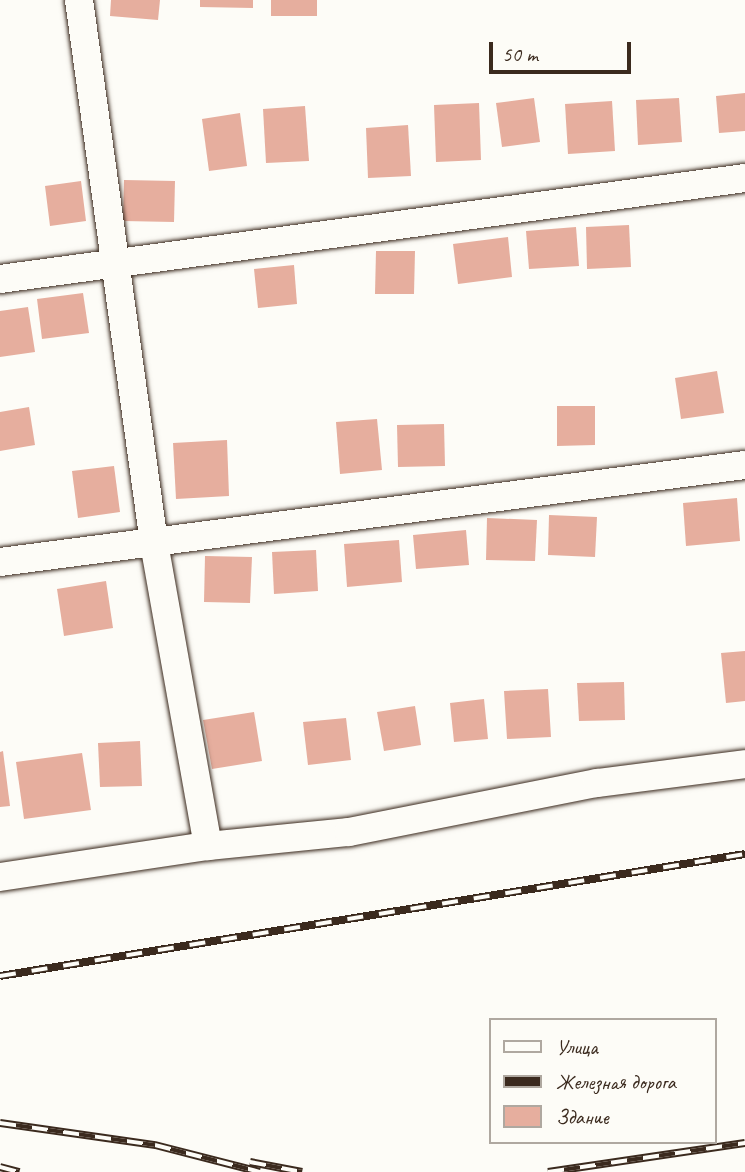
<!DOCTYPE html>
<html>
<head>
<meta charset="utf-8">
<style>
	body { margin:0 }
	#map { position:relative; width:745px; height:1172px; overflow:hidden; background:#fdfcf7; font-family:Caveat,sans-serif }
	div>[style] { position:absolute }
	.building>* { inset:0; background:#e6ae9e }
	.roads { filter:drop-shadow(0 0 2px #3b2a1e) drop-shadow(0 0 2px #3b2a1e) }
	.minor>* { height:28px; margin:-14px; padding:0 14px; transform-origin:14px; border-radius:14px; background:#fdfcf7 }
	.rail>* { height:8px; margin-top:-4px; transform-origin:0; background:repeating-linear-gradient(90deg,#fdfcf7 0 16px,#3b2a1e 0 32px); box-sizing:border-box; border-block:2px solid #3b2a1e }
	span { translate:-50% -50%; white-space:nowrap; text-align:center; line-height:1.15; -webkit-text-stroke:5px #fdfcf7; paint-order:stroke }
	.legend { position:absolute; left:489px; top:1018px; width:228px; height:126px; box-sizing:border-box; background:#fdfcf7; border:2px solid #afa8a0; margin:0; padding:9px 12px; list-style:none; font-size:21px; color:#3b2a1e }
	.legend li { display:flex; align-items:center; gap:14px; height:35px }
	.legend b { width:35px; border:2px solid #afa8a0 }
	.scale { position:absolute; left:489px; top:42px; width:142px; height:32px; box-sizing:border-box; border:4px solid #3b2a1e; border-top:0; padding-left:9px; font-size:21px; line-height:24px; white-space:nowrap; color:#3b2a1e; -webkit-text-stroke:5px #fdfcf7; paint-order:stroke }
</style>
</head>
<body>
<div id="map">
	<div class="building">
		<i style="clip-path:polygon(111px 0,160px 0,158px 20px,110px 16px)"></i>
		<i style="clip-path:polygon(200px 0,253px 0,253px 8px,200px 7px)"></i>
		<i style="clip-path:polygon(271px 0,317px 0,317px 16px,271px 16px)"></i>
		<i style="clip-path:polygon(745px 93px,745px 131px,719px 133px,716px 96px)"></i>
		<i style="clip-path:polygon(534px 98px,540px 142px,502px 147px,496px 103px)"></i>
		<i style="clip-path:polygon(679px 98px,682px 142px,638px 145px,636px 100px)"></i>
		<i style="clip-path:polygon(612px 101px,615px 151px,568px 154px,565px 104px)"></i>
		<i style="clip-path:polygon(479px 103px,481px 160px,436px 162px,434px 105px)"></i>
		<i style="clip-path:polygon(305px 106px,309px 161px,266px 163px,263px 109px)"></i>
		<i style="clip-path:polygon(240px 113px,247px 166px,209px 171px,202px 119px)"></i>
		<i style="clip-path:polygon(408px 125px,411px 176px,368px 178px,366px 128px)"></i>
		<i style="clip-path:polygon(124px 180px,175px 181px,174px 222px,123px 221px)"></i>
		<i style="clip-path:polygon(81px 181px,86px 221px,50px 226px,45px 186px)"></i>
		<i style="clip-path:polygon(629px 225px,631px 267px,587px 269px,586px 227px)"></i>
		<i style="clip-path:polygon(576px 227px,579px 266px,529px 269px,526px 231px)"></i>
		<i style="clip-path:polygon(508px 237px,512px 277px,458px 284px,453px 244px)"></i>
		<i style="clip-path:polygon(376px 251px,415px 251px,414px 294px,375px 294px)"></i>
		<i style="clip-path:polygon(294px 265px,297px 304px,258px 308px,254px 269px)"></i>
		<i style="clip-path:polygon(83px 293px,89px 333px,42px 339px,37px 299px)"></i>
		<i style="clip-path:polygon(28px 307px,35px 352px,0 357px,0 311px)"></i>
		<i style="clip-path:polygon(717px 371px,724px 413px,681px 419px,675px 378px)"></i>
		<i style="clip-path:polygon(557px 406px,595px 406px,595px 445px,557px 446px)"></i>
		<i style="clip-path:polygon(29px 407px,35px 445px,0 451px,0 412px)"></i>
		<i style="clip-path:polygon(377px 419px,382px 470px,340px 474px,336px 422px)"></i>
		<i style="clip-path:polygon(444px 424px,445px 466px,398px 467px,397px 425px)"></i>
		<i style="clip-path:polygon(227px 440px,229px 496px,176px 499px,173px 443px)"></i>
		<i style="clip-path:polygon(114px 466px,120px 512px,78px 518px,72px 471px)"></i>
		<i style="clip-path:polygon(737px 498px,740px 541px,686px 546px,683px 503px)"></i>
		<i style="clip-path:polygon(549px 515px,597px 517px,595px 557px,548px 555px)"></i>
		<i style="clip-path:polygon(487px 518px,537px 520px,535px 561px,486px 560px)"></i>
		<i style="clip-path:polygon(466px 530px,469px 565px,416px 569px,413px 535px)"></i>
		<i style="clip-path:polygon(399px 540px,402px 582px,347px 587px,344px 544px)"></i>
		<i style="clip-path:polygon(316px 550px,318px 591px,274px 594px,272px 552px)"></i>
		<i style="clip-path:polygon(205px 556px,252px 557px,250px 603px,204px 602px)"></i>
		<i style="clip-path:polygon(106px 581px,113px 628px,64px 636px,57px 589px)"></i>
		<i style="clip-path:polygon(745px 651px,745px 701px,726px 703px,721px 653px)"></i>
		<i style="clip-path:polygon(624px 682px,625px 720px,579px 721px,577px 683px)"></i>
		<i style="clip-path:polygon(548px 689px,551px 737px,507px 739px,504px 691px)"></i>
		<i style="clip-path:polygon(484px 699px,488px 739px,454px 742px,450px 703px)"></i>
		<i style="clip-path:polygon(415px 706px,421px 745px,384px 751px,377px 712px)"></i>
		<i style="clip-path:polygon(254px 712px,262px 761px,212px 769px,203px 720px)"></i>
		<i style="clip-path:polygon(346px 718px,351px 760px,308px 765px,303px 722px)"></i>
		<i style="clip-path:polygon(140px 741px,142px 786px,100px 787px,98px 743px)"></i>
		<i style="clip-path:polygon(3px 751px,10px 806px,0 807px,0 752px)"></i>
		<i style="clip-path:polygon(82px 753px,91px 810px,24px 819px,16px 762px)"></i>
	</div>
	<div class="roads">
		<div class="minor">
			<i style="left:79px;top:0;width:548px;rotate:82.14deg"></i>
			<i style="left:154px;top:543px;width:308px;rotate:79.9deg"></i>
			<i style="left:0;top:279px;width:752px;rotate:-7.72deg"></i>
			<i style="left:0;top:562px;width:751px;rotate:-7.42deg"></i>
			<i style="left:0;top:877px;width:210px;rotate:-8.5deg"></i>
			<i style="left:208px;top:846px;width:142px;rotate:-5.7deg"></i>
			<i style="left:349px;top:832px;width:253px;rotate:-11.2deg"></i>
			<i style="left:597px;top:783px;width:149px;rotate:-7.3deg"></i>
		</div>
	</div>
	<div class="rail">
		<i style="left:0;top:976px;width:755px;rotate:-9.3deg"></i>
		<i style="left:0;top:1123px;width:157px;rotate:8.1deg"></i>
		<i style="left:155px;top:1145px;width:108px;rotate:14.4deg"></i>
		<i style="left:250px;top:1162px;width:53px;rotate:10.9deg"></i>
		<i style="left:0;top:1167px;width:20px;rotate:15deg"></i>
		<i style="left:548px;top:1172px;width:199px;rotate:-8.4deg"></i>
	</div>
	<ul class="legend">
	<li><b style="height:9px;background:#fdfcf7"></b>Улица</li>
	<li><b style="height:9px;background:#3b2a1e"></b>Железная дорога</li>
	<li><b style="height:19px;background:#e6ae9e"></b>Здание</li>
	</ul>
	<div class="scale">50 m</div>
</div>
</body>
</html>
